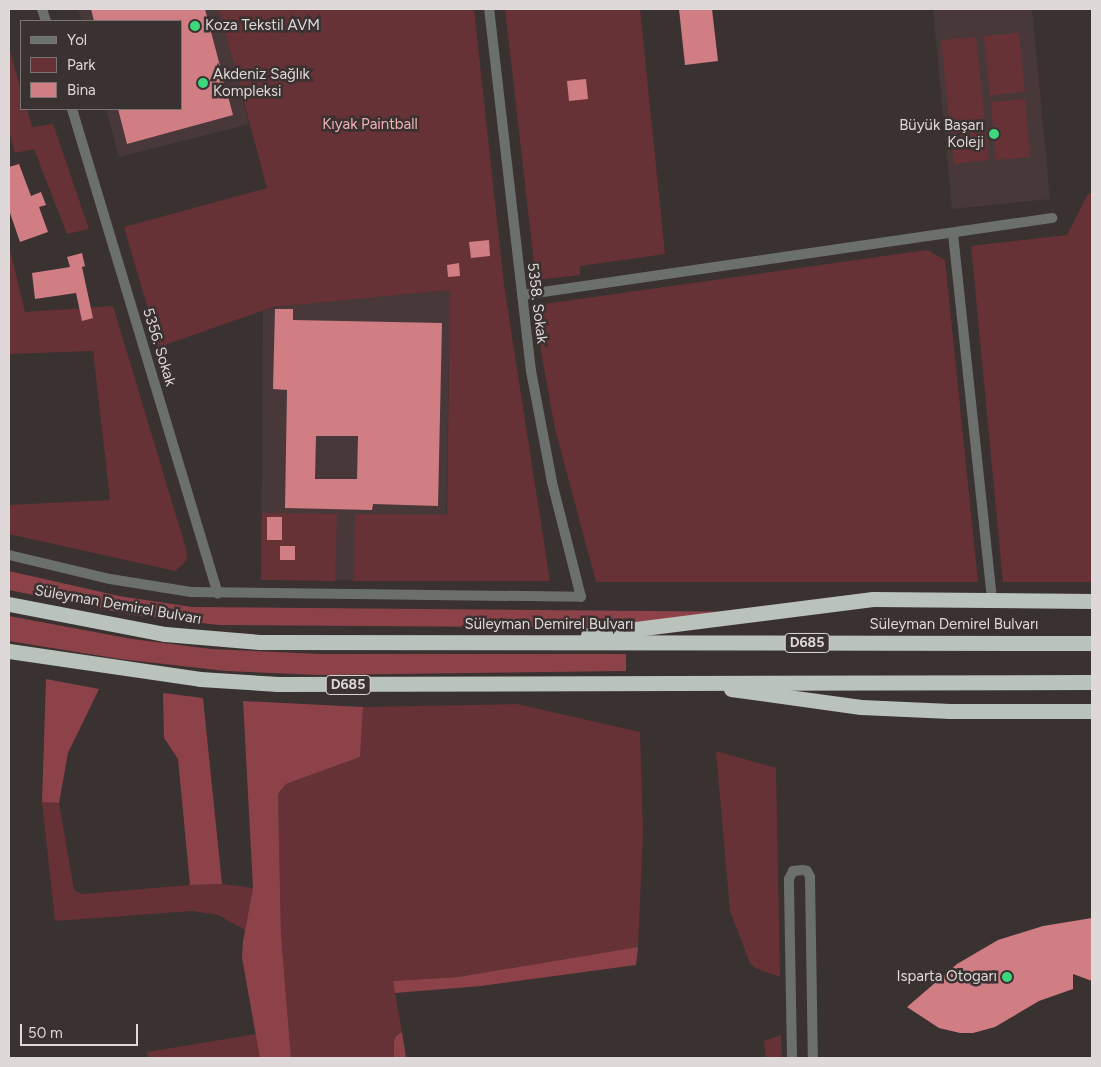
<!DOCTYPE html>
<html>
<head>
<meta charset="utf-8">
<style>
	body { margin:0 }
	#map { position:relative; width:1101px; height:1067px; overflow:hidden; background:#3a3131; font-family:Figtree,sans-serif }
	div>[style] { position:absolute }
	.built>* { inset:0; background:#493839 }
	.green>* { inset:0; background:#673236 }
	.forest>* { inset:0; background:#8d4249 }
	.building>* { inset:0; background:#d07d83 }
	.street>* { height:10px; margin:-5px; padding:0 5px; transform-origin:5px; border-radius:5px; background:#6c706d }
	.highway>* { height:15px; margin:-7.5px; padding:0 7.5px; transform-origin:7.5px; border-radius:7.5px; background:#bac2bc }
	.dots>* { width:14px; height:14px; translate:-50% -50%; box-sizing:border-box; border:2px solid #3a3131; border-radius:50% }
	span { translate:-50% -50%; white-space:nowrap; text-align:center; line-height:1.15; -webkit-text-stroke:5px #3a3131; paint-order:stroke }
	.shield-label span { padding:1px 4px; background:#3a3131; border:1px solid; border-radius:4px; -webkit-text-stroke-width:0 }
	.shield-label { font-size:14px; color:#dfd8d8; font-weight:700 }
	.poi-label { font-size:15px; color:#dfd8d8 }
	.left { translate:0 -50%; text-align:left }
	.right { translate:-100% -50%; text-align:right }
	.park-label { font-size:15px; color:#f4b0b4 }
	.street-label { font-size:15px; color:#dfd8d8 }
	.frame { position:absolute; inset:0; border:10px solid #dfd8d8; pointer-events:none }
	.legend { position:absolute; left:20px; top:20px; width:162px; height:90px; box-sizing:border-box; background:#3a3131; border:1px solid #7c7474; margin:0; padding:6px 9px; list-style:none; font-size:15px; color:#dfd8d8 }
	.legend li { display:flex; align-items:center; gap:10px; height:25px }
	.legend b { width:25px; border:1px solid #7c7474 }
	.scale { position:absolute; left:20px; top:1024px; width:118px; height:22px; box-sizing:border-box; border:2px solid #dfd8d8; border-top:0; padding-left:6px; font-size:15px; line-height:18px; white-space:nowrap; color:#dfd8d8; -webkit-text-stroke:4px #3a3131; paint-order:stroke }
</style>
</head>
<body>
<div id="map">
	<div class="built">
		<i style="clip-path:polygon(78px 9px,219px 9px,249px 124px,119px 157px,106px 109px,181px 109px,181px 21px,82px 21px)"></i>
		<i style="clip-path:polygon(933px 9px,1032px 9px,1050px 199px,952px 209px)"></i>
		<i style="clip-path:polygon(450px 290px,445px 581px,261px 580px,263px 310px,297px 304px)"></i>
	</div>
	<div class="green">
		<i style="clip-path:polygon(219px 9px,474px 9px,504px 285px,550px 581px,354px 581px,355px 514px,447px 515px,450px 290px,273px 307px,159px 347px,124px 227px,267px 188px)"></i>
		<i style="clip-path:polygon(505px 9px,640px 9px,665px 254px,580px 266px,580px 275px,536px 280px)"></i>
		<i style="clip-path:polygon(1019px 33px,1025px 92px,990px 95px,984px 36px)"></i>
		<i style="clip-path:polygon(976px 37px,989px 160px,954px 164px,941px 40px)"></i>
		<i style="clip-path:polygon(9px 47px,21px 91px,21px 109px,27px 109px,32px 127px,53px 124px,89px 229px,67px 234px,34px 149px,15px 153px,9px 131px)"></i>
		<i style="clip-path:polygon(1025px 99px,1030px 157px,996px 160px,991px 102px)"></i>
		<i style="clip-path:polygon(1092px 193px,1092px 582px,1003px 582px,971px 246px,1067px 235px,1088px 194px)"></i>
		<i style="clip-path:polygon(9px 245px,25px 312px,113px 306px,187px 552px,186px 561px,175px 571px,9px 534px,9px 505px,110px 500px,93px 351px,9px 354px)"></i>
		<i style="clip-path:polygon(927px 250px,945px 260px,978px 582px,596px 582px,555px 429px,541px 351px,537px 305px)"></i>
		<i style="clip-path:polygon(262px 513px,337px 514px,335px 581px,261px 580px)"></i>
		<i style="clip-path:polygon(517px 704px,640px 732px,643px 831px,638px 947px,458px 977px,393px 981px,402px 1032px,396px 1036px,394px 1041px,394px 1058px,291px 1058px,281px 934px,278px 794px,286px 784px,360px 757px,363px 707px)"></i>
		<i style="clip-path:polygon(716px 751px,776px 768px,780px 977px,755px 968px,750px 963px,730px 911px)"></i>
		<i style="clip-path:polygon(42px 802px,59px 803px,74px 890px,82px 894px,190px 885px,222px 884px,253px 888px,245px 930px,218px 915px,192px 911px,55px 921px)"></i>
		<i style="clip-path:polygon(256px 1034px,260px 1058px,148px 1058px,147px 1052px)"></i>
		<i style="clip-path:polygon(781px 1035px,782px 1058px,766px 1058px,764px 1041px)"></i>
	</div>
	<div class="forest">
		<i style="clip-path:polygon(9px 571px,119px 596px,192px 607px,770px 612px,643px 628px,219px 625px,132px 615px,9px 590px)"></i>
		<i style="clip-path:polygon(9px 616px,132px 639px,211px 649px,321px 654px,626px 654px,626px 671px,318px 675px,226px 671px,120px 659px,9px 641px)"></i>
		<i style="clip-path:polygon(46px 679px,99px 689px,68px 753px,59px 803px,42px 802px)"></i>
		<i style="clip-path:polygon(163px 693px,203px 698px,222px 884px,190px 885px,178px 759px,164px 738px)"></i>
		<i style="clip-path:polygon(243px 701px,363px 707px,360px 757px,286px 784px,278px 794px,281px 934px,291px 1058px,260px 1058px,242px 958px,243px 941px,253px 888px)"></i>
		<i style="clip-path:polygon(638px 947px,636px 965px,481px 986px,395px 993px,393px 981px,458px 977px)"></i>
		<i style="clip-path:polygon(402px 1032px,406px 1058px,394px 1058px,394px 1041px,396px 1036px)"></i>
	</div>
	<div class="building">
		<i style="clip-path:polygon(91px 9px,205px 9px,233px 115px,127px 144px,118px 109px,181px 109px,181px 21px,94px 21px)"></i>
		<i style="clip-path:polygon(679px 9px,712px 9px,718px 61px,685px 65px)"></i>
		<i style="clip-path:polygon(586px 79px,588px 99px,569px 101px,567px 81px)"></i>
		<i style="clip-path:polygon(19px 164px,31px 196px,41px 192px,46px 205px,39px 207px,48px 232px,20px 242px,9px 210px,9px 167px)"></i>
		<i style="clip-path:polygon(489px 240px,490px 256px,471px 258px,469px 242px)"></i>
		<i style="clip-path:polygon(82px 253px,85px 266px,82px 267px,93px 318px,82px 321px,76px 293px,35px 299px,32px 273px,70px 267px,67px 257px)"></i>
		<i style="clip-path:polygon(459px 263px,460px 276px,448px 277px,447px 265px)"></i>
		<i style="clip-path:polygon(evenodd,275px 309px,293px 309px,293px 320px,442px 323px,438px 506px,373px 504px,372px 510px,285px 508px,287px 390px,273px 389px,275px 309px,316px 436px,358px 436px,357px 479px,315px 479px,316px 436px)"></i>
		<i style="clip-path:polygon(267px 517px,282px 517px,282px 540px,267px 540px)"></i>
		<i style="clip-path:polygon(280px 546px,295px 546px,295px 560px,280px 560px)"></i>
		<i style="clip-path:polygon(1092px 918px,1092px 981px,1073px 974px,1073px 989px,1039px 1001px,995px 1027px,973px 1033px,960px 1033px,939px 1028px,907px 1007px,957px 964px,998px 940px,1043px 926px)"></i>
	</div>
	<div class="street">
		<i style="left:42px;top:9px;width:13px;rotate:72deg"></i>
		<i style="left:72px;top:109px;width:506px;rotate:73.25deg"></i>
		<i style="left:953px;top:234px;width:368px;rotate:83.9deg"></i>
		<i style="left:522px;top:295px;width:536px;rotate:-8.27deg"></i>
		<i style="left:9px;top:555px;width:104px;rotate:13.4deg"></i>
		<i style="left:110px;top:579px;width:82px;rotate:9.1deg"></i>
		<i style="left:191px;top:592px;width:390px;rotate:0.7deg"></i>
		<i style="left:581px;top:597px;width:119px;rotate:-104.2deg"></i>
		<i style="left:552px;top:482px;width:113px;rotate:-100.7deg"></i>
		<i style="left:531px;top:371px;width:364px;rotate:-96.6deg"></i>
		<i style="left:792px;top:1058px;width:179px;rotate:-91deg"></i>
		<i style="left:789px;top:879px;width:9px;rotate:-63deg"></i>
		<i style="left:793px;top:871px;width:10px;rotate:-6deg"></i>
		<i style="left:803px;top:870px;width:4px;rotate:14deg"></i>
		<i style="left:807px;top:871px;width:7px;rotate:63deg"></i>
		<i style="left:810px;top:877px;width:181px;rotate:89.1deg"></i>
	</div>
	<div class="highway">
		<i style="left:9px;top:604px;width:159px;rotate:10.9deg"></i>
		<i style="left:165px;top:634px;width:95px;rotate:4.8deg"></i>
		<i style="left:260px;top:642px;width:832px;rotate:0.07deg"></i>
		<i style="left:588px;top:635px;width:287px;rotate:-7.2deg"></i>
		<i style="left:873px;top:599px;width:219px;rotate:0.5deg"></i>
		<i style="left:9px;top:651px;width:193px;rotate:8.3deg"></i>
		<i style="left:200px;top:679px;width:78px;rotate:3.7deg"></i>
		<i style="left:278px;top:684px;width:814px;rotate:-0.14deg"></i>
		<i style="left:731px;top:689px;width:131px;rotate:7.9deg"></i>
		<i style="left:861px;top:707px;width:89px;rotate:2.6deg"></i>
		<i style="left:950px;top:711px;width:142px"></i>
	</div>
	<div class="dots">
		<i style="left:195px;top:26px;background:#3fd77d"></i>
		<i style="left:203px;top:83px;background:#3fd77d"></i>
		<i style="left:994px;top:134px;background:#3fd77d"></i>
		<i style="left:1007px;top:977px;background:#3fd77d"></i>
	</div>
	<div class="shield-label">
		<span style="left:807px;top:643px">D685</span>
		<span style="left:348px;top:685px">D685</span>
	</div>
	<div class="poi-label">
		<span class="left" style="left:205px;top:26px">Koza Tekstil AVM</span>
		<span class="left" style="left:213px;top:83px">Akdeniz Sağlık<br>Kompleksi</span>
		<span class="right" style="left:984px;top:134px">Büyük Başarı<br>Koleji</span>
		<span class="right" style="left:997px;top:977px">Isparta Otogarı</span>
	</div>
	<div class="park-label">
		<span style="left:370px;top:125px">Kıyak Paintball</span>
	</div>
	<div class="street-label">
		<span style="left:537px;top:303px;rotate:83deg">5358. Sokak</span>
		<span style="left:159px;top:347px;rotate:73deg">5356. Sokak</span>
		<span style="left:118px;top:605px;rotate:10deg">Süleyman Demirel Bulvarı</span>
		<span style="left:549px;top:625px">Süleyman Demirel Bulvarı</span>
		<span style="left:954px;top:625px">Süleyman Demirel Bulvarı</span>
	</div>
	<div class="frame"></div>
	<ul class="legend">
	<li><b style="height:6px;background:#6c706d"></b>Yol</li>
	<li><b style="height:14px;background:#673236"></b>Park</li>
	<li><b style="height:14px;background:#d07d83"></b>Bina</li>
	</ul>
	<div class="scale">50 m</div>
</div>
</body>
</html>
